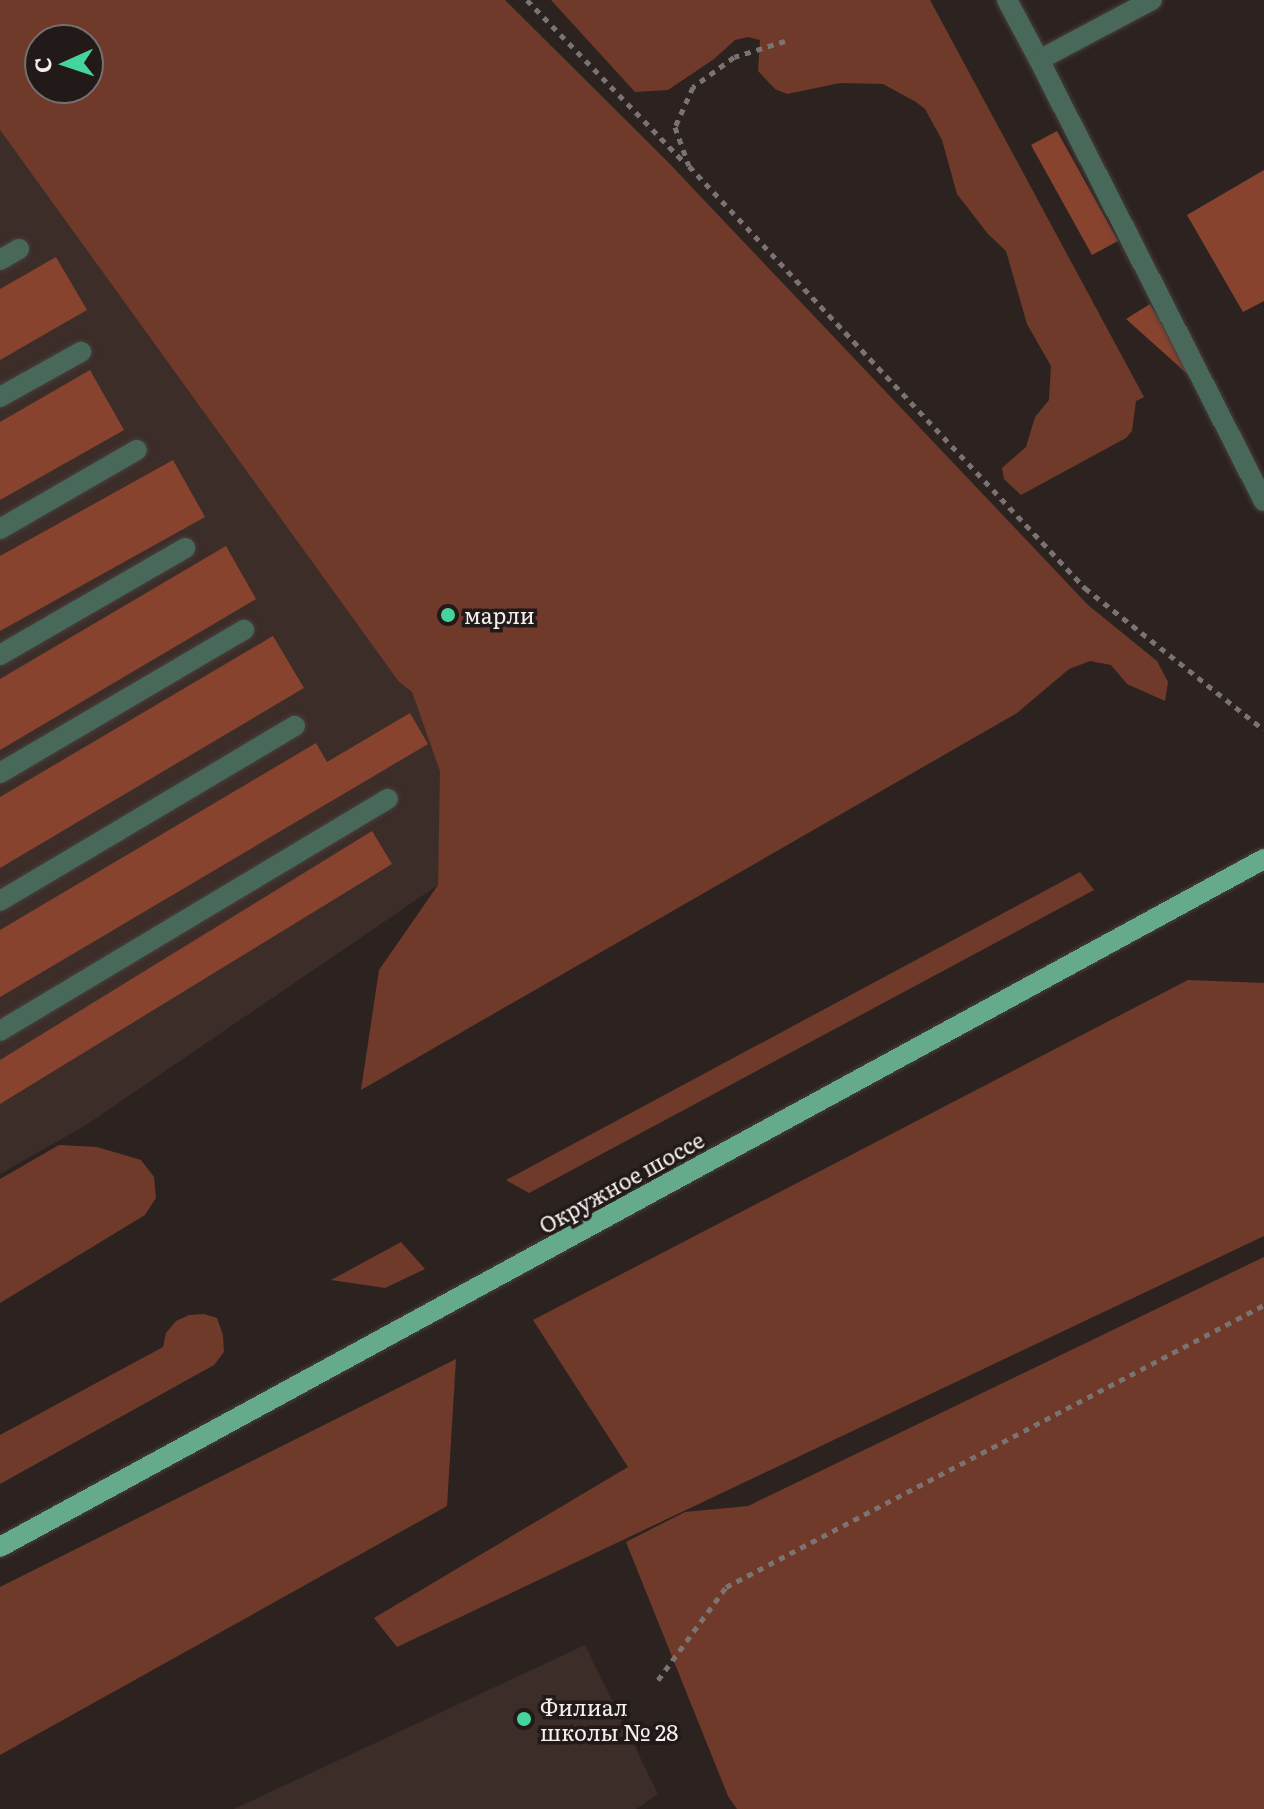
<!DOCTYPE html>
<html>
<head>
<meta charset="utf-8">
<style>
	body { margin:0 }
	#map { position:relative; width:1264px; height:1809px; overflow:hidden; background:#2c2321; font-family:Literata,serif }
	div>[style] { position:absolute }
	.built>* { inset:0; background:#3c2d29 }
	.green>* { inset:0; background:#703a2a }
	.building>* { inset:0; background:#88432f }
	.path>* { height:5px; margin-top:-2.5px; transform-origin:0; background:repeating-linear-gradient(90deg,#7b7371 0 6px,transparent 0 12px) }
	.roads { filter:drop-shadow(0 0 2px #483f3d) drop-shadow(0 0 2px #483f3d) }
	.minor>* { height:20px; margin:-10px; padding:0 10px; transform-origin:10px; border-radius:10px; background:#486859 }
	.major>* { height:20px; margin:-10px; padding:0 10px; transform-origin:10px; border-radius:10px; background:#65aa8b }
	.dots>* { width:22px; height:22px; translate:-50% -50%; box-sizing:border-box; border:4px solid #221a18; border-radius:50% }
	span { translate:-50% -50%; white-space:nowrap; text-align:center; line-height:1.15; -webkit-text-stroke:7px #221a18; paint-order:stroke }
	.poi-label { font-size:22px; color:#f4eeec }
	.left { translate:0 -50%; text-align:left }
	.street-label { font-size:22px; color:#f4eeec }
	.north { position:absolute; left:24px; top:24px; width:80px; height:80px; box-sizing:border-box; background:#221a18; border:2px solid #766f6d; border-radius:50%; rotate:267deg; font-size:22px; font-weight:700; line-height:32px; text-align:center; color:#f4eeec }
	.north::after { content:''; display:block; margin:auto; width:28px; height:36px; background:#46d49e; clip-path:polygon(50% 0,100% 100%,50% 72%,0 100%) }
</style>
</head>
<body>
<div id="map">
	<div class="built">
		<i style="clip-path:polygon(0 130px,399px 682px,412px 692px,441px 771px,438px 885px,86px 1125px,0 1174px)"></i>
		<i style="clip-path:polygon(585px 1645px,658px 1794px,636px 1809px,234px 1809px)"></i>
	</div>
	<div class="green">
		<i style="clip-path:polygon(evenodd,0 0,505px 0,666px 160px,1088px 605px,1157px 661px,1168px 682px,1165px 701px,1127px 684px,1111px 665px,1090px 661px,1069px 669px,1017px 713px,361px 1090px,379px 970px,438px 885px,440px 771px,412px 692px,399px 682px,0 130px,0 0,40px 40px,88px 40px,88px 88px,40px 88px,40px 40px)"></i>
		<i style="clip-path:polygon(551px 0,930px 0,1144px 397px,1136px 401px,1132px 431px,1126px 438px,1021px 495px,1004px 479px,1002px 468px,1026px 447px,1035px 417px,1049px 400px,1051px 366px,1027px 324px,1006px 251px,988px 234px,957px 194px,942px 140px,925px 109px,916px 102px,883px 84px,840px 83px,787px 94px,775px 89px,758px 71px,760px 40px,748px 37px,735px 40px,714px 59px,668px 90px,635px 92px)"></i>
		<i style="clip-path:polygon(1080px 872px,1094px 890px,529px 1193px,506px 1180px)"></i>
		<i style="clip-path:polygon(1188px 980px,1264px 983px,1264px 1236px,397px 1647px,374px 1618px,628px 1467px,533px 1320px)"></i>
		<i style="clip-path:polygon(59px 1145px,97px 1147px,141px 1160px,154px 1177px,156px 1198px,145px 1215px,0 1303px,0 1179px)"></i>
		<i style="clip-path:polygon(401px 1242px,425px 1269px,385px 1288px,331px 1280px)"></i>
		<i style="clip-path:polygon(1264px 1257px,1264px 1809px,737px 1809px,728px 1796px,626px 1542px,685px 1512px,748px 1506px)"></i>
		<i style="clip-path:polygon(204px 1314px,217px 1318px,223px 1335px,224px 1352px,214px 1365px,0 1484px,0 1435px,163px 1347px,166px 1333px,176px 1321px,189px 1315px)"></i>
		<i style="clip-path:polygon(456px 1359px,447px 1506px,0 1755px,0 1587px)"></i>
	</div>
	<div class="building">
		<i style="clip-path:polygon(1057px 131px,1118px 241px,1092px 255px,1031px 145px)"></i>
		<i style="clip-path:polygon(1264px 170px,1264px 301px,1243px 312px,1187px 215px)"></i>
		<i style="clip-path:polygon(56px 257px,87px 310px,0 360px,0 289px)"></i>
		<i style="clip-path:polygon(1150px 304px,1194px 378px,1193px 379px,1126px 319px)"></i>
		<i style="clip-path:polygon(90px 370px,124px 430px,0 500px,0 422px)"></i>
		<i style="clip-path:polygon(173px 460px,205px 517px,0 631px,0 556px)"></i>
		<i style="clip-path:polygon(226px 546px,256px 599px,0 750px,0 679px)"></i>
		<i style="clip-path:polygon(273px 636px,304px 688px,0 868px,0 797px)"></i>
		<i style="clip-path:polygon(410px 713px,428px 744px,0 997px,0 930px,316px 743px,327px 762px)"></i>
		<i style="clip-path:polygon(372px 831px,392px 864px,0 1104px,0 1060px)"></i>
	</div>
	<div class="path">
		<i style="left:527px;top:0;width:227px;rotate:45.9deg"></i>
		<i style="left:785px;top:41px;width:53px;rotate:162.6deg"></i>
		<i style="left:734px;top:57px;width:51px;rotate:143.8deg"></i>
		<i style="left:693px;top:87px;width:44px;rotate:114.2deg"></i>
		<i style="left:675px;top:127px;width:41px;rotate:70.3deg"></i>
		<i style="left:689px;top:166px;width:579px;rotate:46.82deg"></i>
		<i style="left:1085px;top:588px;width:228px;rotate:38.4deg"></i>
		<i style="left:658px;top:1680px;width:115px;rotate:-53.8deg"></i>
		<i style="left:726px;top:1587px;width:607px;rotate:-27.66deg"></i>
	</div>
	<div class="roads">
		<div class="minor">
			<i style="left:1007px;top:0;width:68px;rotate:61.9deg"></i>
			<i style="left:1039px;top:60px;width:128px;rotate:-28deg"></i>
			<i style="left:1039px;top:60px;width:495px;rotate:63deg"></i>
			<i style="left:0;top:260px;width:22px;rotate:-30deg"></i>
			<i style="left:0;top:397px;width:93px;rotate:-29.1deg"></i>
			<i style="left:0;top:529px;width:158px;rotate:-30deg"></i>
			<i style="left:0;top:655px;width:214px;rotate:-30deg"></i>
			<i style="left:0;top:773px;width:283px;rotate:-30.4deg"></i>
			<i style="left:0;top:901px;width:343px;rotate:-30.7deg"></i>
			<i style="left:0;top:1031px;width:452px;rotate:-30.9deg"></i>
		</div>
		<div class="major">
			<i style="left:0;top:1547px;width:1439px;rotate:-28.56deg"></i>
		</div>
	</div>
	<div class="dots">
		<i style="left:448px;top:615px;background:#46d49e"></i>
		<i style="left:524px;top:1719px;background:#46d49e"></i>
	</div>
	<div class="poi-label">
		<span class="left" style="left:464px;top:615px">марли</span>
		<span class="left" style="left:540px;top:1719px">Филиал<br>школы № 28</span>
	</div>
	<div class="street-label">
		<span style="left:621px;top:1182px;rotate:-29deg">Окружное шоссе</span>
	</div>
	<div class="north">С</div>
</div>
</body>
</html>
